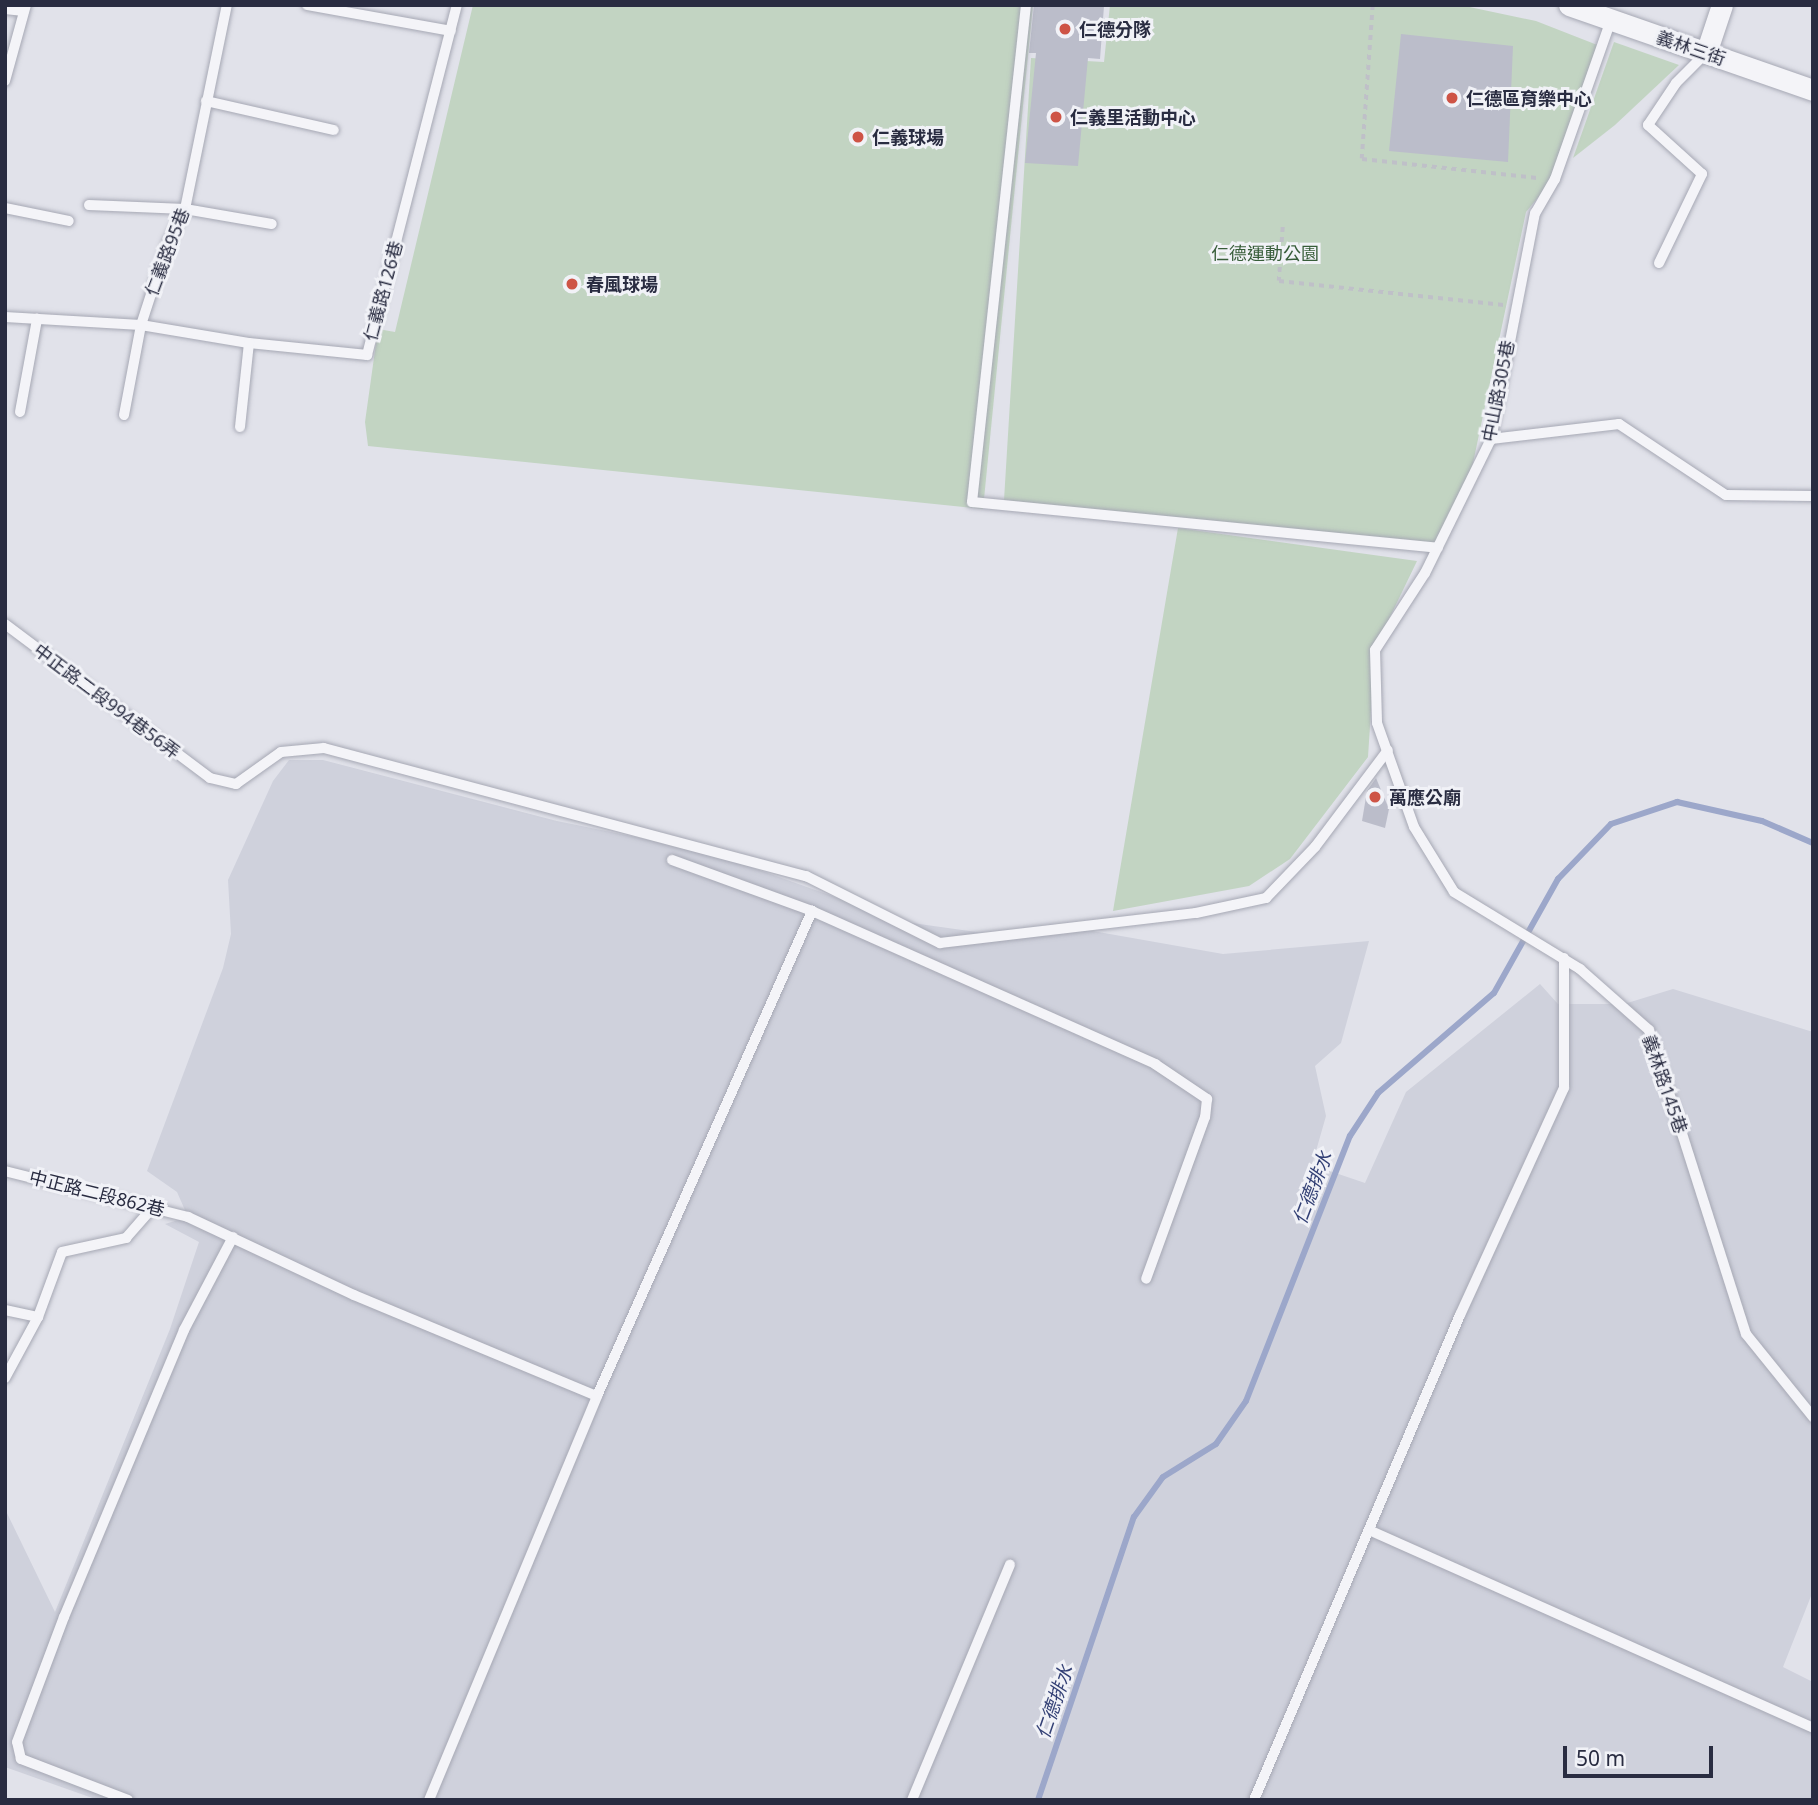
<!DOCTYPE html>
<html>
<head>
<meta charset="utf-8">
<style>
	body { margin:0 }
	#map { position:relative; width:1818px; height:1805px; overflow:hidden; background:#e1e2ea; font-family:"Noto Sans","Noto Sans TC",sans-serif }
	div>[style] { position:absolute }
	.built>* { inset:0; background:#cfd1dc }
	.green>* { inset:0; background:#c2d4c2 }
	.stream>* { height:6px; margin:-3px; padding:0 3px; transform-origin:3px; border-radius:3px; background:#9ca7ca }
	.building>* { inset:0; background:#bbbdca }
	.path>* { height:3.5px; margin-top:-1.75px; transform-origin:0; background:repeating-linear-gradient(90deg,#bfc0c8 0 5px,transparent 0 10px) }
	.roads { filter:drop-shadow(0 0 2px #a6a8b4) drop-shadow(0 0 2px #a6a8b4) }
	.lane>* { height:10px; margin:-5px; padding:0 5px; transform-origin:5px; border-radius:5px; background:#f4f4f8 }
	.street>* { height:21px; margin:-10.5px; padding:0 10.5px; transform-origin:10.5px; border-radius:10.5px; background:#f4f4f8 }
	.dots>* { width:19px; height:19px; translate:-50% -50%; box-sizing:border-box; border:4px solid #f1f2f7; border-radius:50% }
	span { translate:-50% -50%; white-space:nowrap; text-align:center; line-height:1.15; -webkit-text-stroke:6px #f1f2f7; paint-order:stroke }
	.poi-label { font-size:18px; color:#292c41; font-weight:700 }
	.left { translate:0 -50%; text-align:left }
	.street-label { font-size:18px; color:#292c41 }
	.park-label { font-size:18px; color:#375d39 }
	.water-label { font-size:19px; color:#334075; font-style:italic }
	.frame { position:absolute; inset:0; border:7px solid #292c41; pointer-events:none }
	.scale { position:absolute; left:1563px; top:1746px; width:150px; height:32px; box-sizing:border-box; border:4px solid #292c41; border-top:0; padding-left:9px; font-size:21px; line-height:24px; white-space:nowrap; color:#292c41; -webkit-text-stroke:5px #f1f2f7; paint-order:stroke }
</style>
</head>
<body>
<div id="map">
	<div class="built">
		<i style="clip-path:polygon(289px 760px,323px 760px,557px 821px,709px 852px,905px 922px,998px 935px,1053px 924px,1223px 954px,1369px 941px,1341px 1043px,1315px 1066px,1326px 1116px,1312px 1165px,1365px 1183px,1406px 1092px,1540px 984px,1558px 1004px,1624px 1004px,1673px 989px,1813px 1032px,1813px 1591px,1783px 1667px,1813px 1682px,1813px 1800px,98px 1800px,5px 1767px,5px 1509px,55px 1612px,170px 1329px,199px 1242px,165px 1224px,188px 1217px,177px 1192px,147px 1171px,223px 968px,231px 934px,228px 880px,273px 781px)"></i>
	</div>
	<div class="green">
		<i style="clip-path:polygon(473px 5px,1033px 5px,983px 509px,368px 446px,365px 422px,378px 329px,395px 332px)"></i>
		<i style="clip-path:polygon(1110px 5px,1460px 5px,1536px 21px,1605px 48px,1560px 171px,1526px 212px,1469px 482px,1432px 549px,1004px 500px,1031px 58px,1104px 62px)"></i>
		<i style="clip-path:polygon(1614px 42px,1679px 65px,1615px 125px,1573px 158px)"></i>
		<i style="clip-path:polygon(1178px 528px,1417px 561px,1375px 648px,1368px 757px,1290px 859px,1249px 886px,1113px 911px)"></i>
	</div>
	<div class="stream">
		<i style="left:1038px;top:1800px;width:299px;rotate:-71.3deg"></i>
		<i style="left:1134px;top:1517px;width:49px;rotate:-54.1deg"></i>
		<i style="left:1163px;top:1477px;width:62px;rotate:-31.9deg"></i>
		<i style="left:1216px;top:1444px;width:52px;rotate:-55.1deg"></i>
		<i style="left:1246px;top:1401px;width:285px;rotate:-68.6deg"></i>
		<i style="left:1350px;top:1136px;width:51px;rotate:-56.9deg"></i>
		<i style="left:1378px;top:1093px;width:153px;rotate:-40.8deg"></i>
		<i style="left:1494px;top:993px;width:131px;rotate:-60.7deg"></i>
		<i style="left:1558px;top:879px;width:76px;rotate:-46.1deg"></i>
		<i style="left:1611px;top:824px;width:70px;rotate:-18.4deg"></i>
		<i style="left:1677px;top:802px;width:87px;rotate:12.6deg"></i>
		<i style="left:1762px;top:821px;width:56px;rotate:23.3deg"></i>
	</div>
	<div class="building">
		<i style="clip-path:polygon(1034px 5px,1104px 6px,1100px 59px,1088px 58px,1078px 166px,1025px 163px,1036px 53px,1029px 53px)"></i>
		<i style="clip-path:polygon(1401px 34px,1513px 46px,1508px 162px,1389px 151px)"></i>
		<i style="clip-path:polygon(1376px 778px,1389px 809px,1385px 828px,1362px 821px,1367px 791px)"></i>
	</div>
	<div class="path">
		<i style="left:1373px;top:5px;width:154px;rotate:94.1deg"></i>
		<i style="left:1362px;top:159px;width:176px;rotate:6.2deg"></i>
		<i style="left:1283px;top:227px;width:54px;rotate:94.2deg"></i>
		<i style="left:1279px;top:281px;width:226px;rotate:6.1deg"></i>
	</div>
	<div class="roads">
		<div class="lane">
			<i style="left:307px;top:5px;width:146px;rotate:10.2deg"></i>
			<i style="left:1026px;top:5px;width:500px;rotate:96.2deg"></i>
			<i style="left:972px;top:502px;width:468px;rotate:5.6deg"></i>
			<i style="left:5px;top:9px;width:19px;rotate:6deg"></i>
			<i style="left:1611px;top:20px;width:169px;rotate:109.4deg"></i>
			<i style="left:1555px;top:179px;width:39px;rotate:120deg"></i>
			<i style="left:1535px;top:213px;width:230px;rotate:101deg"></i>
			<i style="left:1491px;top:439px;width:149px;rotate:116.2deg"></i>
			<i style="left:1425px;top:573px;width:92px;rotate:123deg"></i>
			<i style="left:1375px;top:650px;width:73px;rotate:88.4deg"></i>
			<i style="left:1377px;top:723px;width:110px;rotate:70.4deg"></i>
			<i style="left:1414px;top:827px;width:76px;rotate:58.4deg"></i>
			<i style="left:1454px;top:892px;width:148px;rotate:31.4deg"></i>
			<i style="left:1580px;top:969px;width:92px;rotate:41.5deg"></i>
			<i style="left:1649px;top:1030px;width:319px;rotate:72.3deg"></i>
			<i style="left:1746px;top:1334px;width:107px;rotate:51.1deg"></i>
			<i style="left:5px;top:81px;width:79px;rotate:-74.6deg"></i>
			<i style="left:206px;top:101px;width:131px;rotate:12.8deg"></i>
			<i style="left:89px;top:205px;width:96px;rotate:2.4deg"></i>
			<i style="left:185px;top:209px;width:88px;rotate:9.8deg"></i>
			<i style="left:5px;top:208px;width:65px;rotate:11.5deg"></i>
			<i style="left:1659px;top:263px;width:99px;rotate:-64.2deg"></i>
			<i style="left:1702px;top:174px;width:73px;rotate:-137.8deg"></i>
			<i style="left:1648px;top:125px;width:50px;rotate:-56.3deg"></i>
			<i style="left:1676px;top:83px;width:42px;rotate:-45deg"></i>
			<i style="left:5px;top:317px;width:136px;rotate:3.4deg"></i>
			<i style="left:141px;top:325px;width:109px;rotate:9.5deg"></i>
			<i style="left:249px;top:343px;width:119px;rotate:5.8deg"></i>
			<i style="left:367px;top:355px;width:361px;rotate:-75.6deg"></i>
			<i style="left:20px;top:412px;width:95px;rotate:-79.6deg"></i>
			<i style="left:124px;top:415px;width:92px;rotate:-79.3deg"></i>
			<i style="left:141px;top:325px;width:87px;rotate:-72deg"></i>
			<i style="left:168px;top:242px;width:37px;rotate:-63deg"></i>
			<i style="left:185px;top:209px;width:208px;rotate:-78.4deg"></i>
			<i style="left:240px;top:427px;width:84px;rotate:-83.9deg"></i>
			<i style="left:1491px;top:439px;width:129px;rotate:-6.7deg"></i>
			<i style="left:1619px;top:424px;width:128px;rotate:33.6deg"></i>
			<i style="left:1726px;top:495px;width:87px;rotate:0.7deg"></i>
			<i style="left:5px;top:624px;width:256px;rotate:36.9deg"></i>
			<i style="left:210px;top:778px;width:27px;rotate:13deg"></i>
			<i style="left:236px;top:784px;width:55px;rotate:-35.4deg"></i>
			<i style="left:281px;top:752px;width:43px;rotate:-5.3deg"></i>
			<i style="left:324px;top:748px;width:499px;rotate:14.9deg"></i>
			<i style="left:806px;top:876px;width:150px;rotate:26.6deg"></i>
			<i style="left:940px;top:943px;width:258px;rotate:-6.7deg"></i>
			<i style="left:1196px;top:913px;width:72px;rotate:-12.1deg"></i>
			<i style="left:1266px;top:898px;width:71px;rotate:-46.1deg"></i>
			<i style="left:1315px;top:847px;width:121px;rotate:-53deg"></i>
			<i style="left:672px;top:860px;width:149px;rotate:20deg"></i>
			<i style="left:812px;top:911px;width:376px;rotate:24deg"></i>
			<i style="left:1155px;top:1064px;width:63px;rotate:33.9deg"></i>
			<i style="left:1207px;top:1099px;width:18px;rotate:96deg"></i>
			<i style="left:1205px;top:1117px;width:172px;rotate:110deg"></i>
			<i style="left:5px;top:1171px;width:189px;rotate:14.1deg"></i>
			<i style="left:188px;top:1217px;width:183px;rotate:25.2deg"></i>
			<i style="left:354px;top:1295px;width:263px;rotate:22.6deg"></i>
			<i style="left:5px;top:1310px;width:34px;rotate:12deg"></i>
			<i style="left:5px;top:1378px;width:69px;rotate:-61.6deg"></i>
			<i style="left:38px;top:1317px;width:69px;rotate:-69.7deg"></i>
			<i style="left:62px;top:1252px;width:66px;rotate:-12.3deg"></i>
			<i style="left:126px;top:1238px;width:43px;rotate:-48.8deg"></i>
			<i style="left:1369px;top:1530px;width:486px;rotate:24deg"></i>
			<i style="left:128px;top:1800px;width:115px;rotate:-159deg"></i>
			<i style="left:21px;top:1759px;width:17px;rotate:-103deg"></i>
			<i style="left:17px;top:1742px;width:134px;rotate:-69.4deg"></i>
			<i style="left:64px;top:1617px;width:311px;rotate:-67.3deg"></i>
			<i style="left:184px;top:1330px;width:105px;rotate:-62.2deg"></i>
			<i style="left:429px;top:1800px;width:438px;rotate:-67.4deg"></i>
			<i style="left:597px;top:1396px;width:531px;rotate:-66.09deg"></i>
			<i style="left:912px;top:1800px;width:255px;rotate:-67.4deg"></i>
			<i style="left:1254px;top:1800px;width:527px;rotate:-66.99deg"></i>
			<i style="left:1460px;top:1315px;width:250px;rotate:-65.4deg"></i>
			<i style="left:1564px;top:1088px;width:130px;rotate:-90deg"></i>
		</div>
		<div class="street">
			<i style="left:1569px;top:5px;width:258px;rotate:19.2deg"></i>
			<i style="left:1706px;top:53px;width:51px;rotate:-71.6deg"></i>
		</div>
	</div>
	<div class="dots">
		<i style="left:1065px;top:29px;background:#ce5446"></i>
		<i style="left:1452px;top:98px;background:#ce5446"></i>
		<i style="left:1056px;top:117px;background:#ce5446"></i>
		<i style="left:858px;top:137px;background:#ce5446"></i>
		<i style="left:572px;top:284px;background:#ce5446"></i>
		<i style="left:1375px;top:797px;background:#ce5446"></i>
	</div>
	<div class="poi-label">
		<span class="left" style="left:1079px;top:29px">仁德分隊</span>
		<span class="left" style="left:1466px;top:98px">仁德區育樂中心</span>
		<span class="left" style="left:1070px;top:117px">仁義里活動中心</span>
		<span class="left" style="left:872px;top:137px">仁義球場</span>
		<span class="left" style="left:586px;top:284px">春風球場</span>
		<span class="left" style="left:1389px;top:797px">萬應公廟</span>
	</div>
	<div class="street-label">
		<span style="left:1691px;top:48px;rotate:19deg">義林三街</span>
		<span style="left:167px;top:252px;rotate:-69deg">仁義路95巷</span>
		<span style="left:383px;top:291px;rotate:-75deg">仁義路126巷</span>
		<span style="left:1498px;top:391px;rotate:-79deg">中山路305巷</span>
		<span style="left:107px;top:701px;rotate:37deg">中正路二段994巷56弄</span>
		<span style="left:1665px;top:1084px;rotate:71deg">義林路145巷</span>
		<span style="left:97px;top:1193px;rotate:14deg">中正路二段862巷</span>
	</div>
	<div class="park-label">
		<span style="left:1265px;top:253px">仁德運動公園</span>
	</div>
	<div class="water-label">
		<span style="left:1313px;top:1188px;rotate:-69deg">仁德排水</span>
		<span style="left:1055px;top:1702px;rotate:-71deg">仁德排水</span>
	</div>
	<div class="frame"></div>
	<div class="scale">50 m</div>
</div>
</body>
</html>
